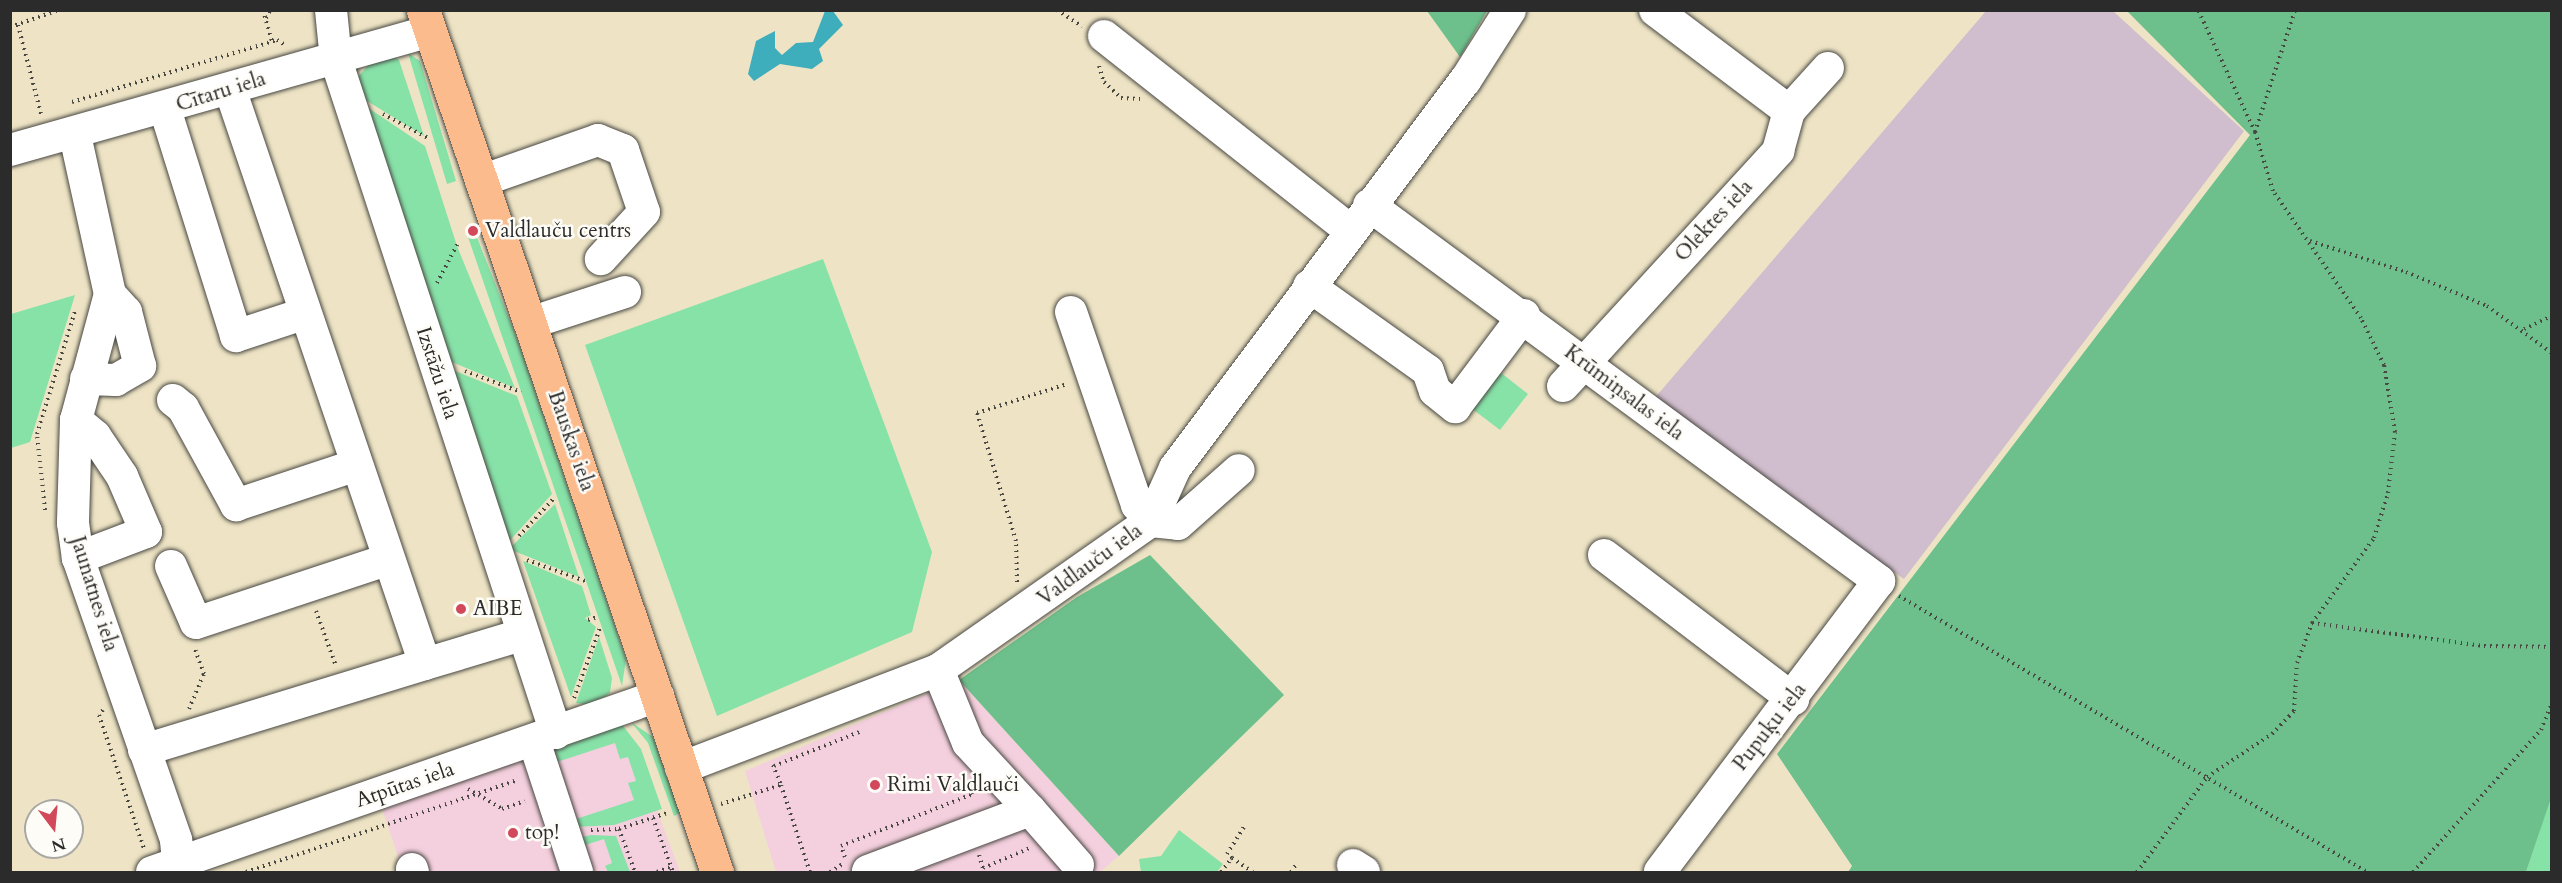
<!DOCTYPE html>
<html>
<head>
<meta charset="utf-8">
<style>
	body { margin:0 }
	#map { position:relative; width:2562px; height:883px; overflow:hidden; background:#eee4c5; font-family:Cardo,serif }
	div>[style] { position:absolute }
	.built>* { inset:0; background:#f4cfdd }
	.industrial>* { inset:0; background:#d0bdcd }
	.green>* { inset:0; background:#87e2a8 }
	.forest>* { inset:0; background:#6dc08c }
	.water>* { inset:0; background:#3eadbc }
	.path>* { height:4px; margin-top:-2px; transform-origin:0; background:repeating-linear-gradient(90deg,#484742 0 1.5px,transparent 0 6px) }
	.roads { filter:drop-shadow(0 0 2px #484742) drop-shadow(0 0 2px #484742) }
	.minor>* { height:32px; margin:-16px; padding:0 16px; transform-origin:16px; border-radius:16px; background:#fff }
	.major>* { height:33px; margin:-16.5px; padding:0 16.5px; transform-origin:16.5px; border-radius:16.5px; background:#fbbb8d }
	.dots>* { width:16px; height:16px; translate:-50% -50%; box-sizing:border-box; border:3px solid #fdfcf7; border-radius:50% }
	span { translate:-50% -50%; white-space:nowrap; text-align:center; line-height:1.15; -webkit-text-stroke:5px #fdfcf7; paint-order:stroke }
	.street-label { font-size:21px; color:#2b2b2b }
	.poi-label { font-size:21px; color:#2b2b2b }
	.left { translate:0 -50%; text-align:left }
	.frame { position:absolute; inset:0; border:12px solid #2b2b2b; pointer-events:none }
	.north { position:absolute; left:24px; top:799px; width:60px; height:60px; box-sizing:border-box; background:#fdfcf7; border:2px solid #a9a8a5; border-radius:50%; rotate:164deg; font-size:16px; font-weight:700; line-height:24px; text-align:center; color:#2b2b2b }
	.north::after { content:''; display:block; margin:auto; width:21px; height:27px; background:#d1495b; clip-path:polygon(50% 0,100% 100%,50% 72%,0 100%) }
</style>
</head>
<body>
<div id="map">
	<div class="built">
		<i style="clip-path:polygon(959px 680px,1119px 856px,1100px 872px,776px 872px,745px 771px)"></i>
		<i style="clip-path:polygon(611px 704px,636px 754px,680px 872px,403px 872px,375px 787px)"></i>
	</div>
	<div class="industrial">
		<i style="clip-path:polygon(1986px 11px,2113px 11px,2244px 131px,1904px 579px,1653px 400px)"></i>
	</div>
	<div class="green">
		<i style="clip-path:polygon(408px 53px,420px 61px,456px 181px,447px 184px)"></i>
		<i style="clip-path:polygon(393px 56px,399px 60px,424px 136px,359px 96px,358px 77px,370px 63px)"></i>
		<i style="clip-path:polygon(361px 103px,425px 146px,457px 246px,515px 388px,442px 358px)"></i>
		<i style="clip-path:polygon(476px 235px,519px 344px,626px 659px,622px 686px,468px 237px)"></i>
		<i style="clip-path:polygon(823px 259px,932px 552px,912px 632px,717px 716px,585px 345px)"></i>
		<i style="clip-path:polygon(75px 295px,30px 442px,11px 448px,11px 314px)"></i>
		<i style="clip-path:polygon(443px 366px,517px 396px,552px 494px,503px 548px)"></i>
		<i style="clip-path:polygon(1500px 372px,1528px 394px,1500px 430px,1471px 408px)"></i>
		<i style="clip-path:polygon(555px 504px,579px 577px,509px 549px)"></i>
		<i style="clip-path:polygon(523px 561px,582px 586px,591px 615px,585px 618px,596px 627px,571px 697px)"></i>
		<i style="clip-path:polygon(599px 637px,612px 678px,610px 693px,593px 705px,576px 703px)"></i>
		<i style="clip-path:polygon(620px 722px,641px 749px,662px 809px,614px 825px,575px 827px,573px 820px,634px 800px,628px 783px,636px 781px,628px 757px,620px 759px,615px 743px,554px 763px,553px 755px,559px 745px)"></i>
		<i style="clip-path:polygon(631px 722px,653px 737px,680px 813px,674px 816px,648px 743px)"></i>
		<i style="clip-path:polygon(2551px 795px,2551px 872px,2526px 872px)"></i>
		<i style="clip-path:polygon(1179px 830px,1223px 864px,1217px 872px,1141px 872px,1139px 859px,1161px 856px)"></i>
		<i style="clip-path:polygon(591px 835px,616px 836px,630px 872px,608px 872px,605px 866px,612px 863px,604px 839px,582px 846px,579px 838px)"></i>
	</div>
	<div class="forest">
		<i style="clip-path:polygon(1427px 11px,1487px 11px,1460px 57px)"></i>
		<i style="clip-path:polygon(2127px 11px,2551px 11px,2552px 795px,2526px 872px,1848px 872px,1852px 866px,1777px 754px,2250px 135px)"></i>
		<i style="clip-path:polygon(1150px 555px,1284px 695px,1119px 856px,959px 680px,1077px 597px)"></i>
	</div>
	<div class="water">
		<i style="clip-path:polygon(825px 11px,833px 11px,843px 25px,819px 49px,823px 61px,812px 69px,780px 64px,754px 81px,748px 74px,756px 41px,775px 31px,775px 48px,782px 55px,796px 43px,813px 42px)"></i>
	</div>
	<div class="path">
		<i style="left:263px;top:10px;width:32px;rotate:74deg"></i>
		<i style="left:1057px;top:10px;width:30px;rotate:33deg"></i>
		<i style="left:266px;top:18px;width:9px;rotate:-63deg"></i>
		<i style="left:18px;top:25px;width:92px;rotate:75.5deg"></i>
		<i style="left:10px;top:27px;width:52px;rotate:-19.1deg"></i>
		<i style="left:1099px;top:66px;width:17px;rotate:73deg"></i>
		<i style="left:1104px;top:82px;width:23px;rotate:43deg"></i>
		<i style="left:1121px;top:98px;width:19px;rotate:3deg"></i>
		<i style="left:72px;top:102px;width:214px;rotate:-16.8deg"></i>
		<i style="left:277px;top:40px;width:9px;rotate:32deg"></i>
		<i style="left:383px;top:114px;width:51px;rotate:28.1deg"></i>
		<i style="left:2255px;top:132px;width:128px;rotate:-71.8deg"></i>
		<i style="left:2310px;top:241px;width:101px;rotate:17.9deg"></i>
		<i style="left:2406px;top:272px;width:88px;rotate:22.8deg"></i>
		<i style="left:2487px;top:306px;width:80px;rotate:35.9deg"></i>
		<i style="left:437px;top:283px;width:47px;rotate:-62.4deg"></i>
		<i style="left:2524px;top:329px;width:31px;rotate:-25deg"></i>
		<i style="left:465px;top:371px;width:60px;rotate:20.6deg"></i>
		<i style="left:45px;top:510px;width:76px;rotate:-96deg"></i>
		<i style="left:37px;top:434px;width:129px;rotate:-72.8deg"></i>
		<i style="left:519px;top:536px;width:54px;rotate:-47.2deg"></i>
		<i style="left:527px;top:560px;width:62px;rotate:19.9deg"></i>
		<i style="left:1017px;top:582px;width:41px;rotate:-91.4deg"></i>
		<i style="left:1016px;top:541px;width:134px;rotate:-106.9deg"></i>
		<i style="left:977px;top:413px;width:95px;rotate:-17.9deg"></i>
		<i style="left:1899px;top:596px;width:543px;rotate:30.53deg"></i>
		<i style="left:316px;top:611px;width:59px;rotate:70deg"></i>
		<i style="left:588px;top:620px;width:9px;rotate:-18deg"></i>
		<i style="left:2312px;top:623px;width:174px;rotate:7.6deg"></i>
		<i style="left:2484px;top:646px;width:68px;rotate:0.8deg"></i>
		<i style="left:574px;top:698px;width:75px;rotate:-69.6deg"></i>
		<i style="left:189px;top:709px;width:38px;rotate:-67deg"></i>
		<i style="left:204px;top:674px;width:27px;rotate:-110deg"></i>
		<i style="left:103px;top:710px;width:6px;rotate:129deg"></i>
		<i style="left:99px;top:715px;width:141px;rotate:71.4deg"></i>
		<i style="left:773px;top:765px;width:22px;rotate:68deg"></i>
		<i style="left:774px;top:766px;width:92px;rotate:-21.8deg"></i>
		<i style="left:468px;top:789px;width:39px;rotate:30deg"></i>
		<i style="left:502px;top:809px;width:24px;rotate:-19deg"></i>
		<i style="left:721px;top:804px;width:63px;rotate:-17.6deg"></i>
		<i style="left:781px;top:785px;width:92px;rotate:71.6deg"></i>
		<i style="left:653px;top:818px;width:58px;rotate:69.7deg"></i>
		<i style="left:619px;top:829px;width:46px;rotate:69.6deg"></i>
		<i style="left:591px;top:830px;width:28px;rotate:-2deg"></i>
		<i style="left:619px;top:829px;width:51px;rotate:-18.4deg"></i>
		<i style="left:979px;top:855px;width:14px;rotate:73deg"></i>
		<i style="left:983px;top:868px;width:51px;rotate:-23.1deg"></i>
		<i style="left:845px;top:857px;width:12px;rotate:-110deg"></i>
		<i style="left:841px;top:846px;width:142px;rotate:-21.5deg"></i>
		<i style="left:973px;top:794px;width:11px;rotate:-117deg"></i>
		<i style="left:1232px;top:858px;width:6px;rotate:-141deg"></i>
		<i style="left:1227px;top:854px;width:32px;rotate:-58deg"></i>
		<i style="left:246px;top:872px;width:287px;rotate:-18.7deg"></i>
		<i style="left:657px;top:872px;width:15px;rotate:-20deg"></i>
		<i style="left:830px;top:872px;width:15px;rotate:-32deg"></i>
		<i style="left:1221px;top:872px;width:18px;rotate:-52deg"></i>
		<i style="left:1232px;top:858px;width:25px;rotate:34deg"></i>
		<i style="left:1291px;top:872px;width:11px;rotate:-56deg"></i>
		<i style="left:2137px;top:872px;width:118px;rotate:-53.6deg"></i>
		<i style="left:2207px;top:777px;width:78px;rotate:-33.5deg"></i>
		<i style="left:2272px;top:734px;width:32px;rotate:-46deg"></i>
		<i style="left:2294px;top:711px;width:48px;rotate:-86.4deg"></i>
		<i style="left:2297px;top:663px;width:43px;rotate:-69.4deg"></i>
		<i style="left:2312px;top:623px;width:105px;rotate:-53.9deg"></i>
		<i style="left:2374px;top:538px;width:47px;rotate:-72.7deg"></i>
		<i style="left:2388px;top:493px;width:61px;rotate:-83.5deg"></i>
		<i style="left:2395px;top:432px;width:68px;rotate:-99.3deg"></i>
		<i style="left:2384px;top:365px;width:52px;rotate:-116.1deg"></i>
		<i style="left:2361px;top:318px;width:155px;rotate:-124.7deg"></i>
		<i style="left:2273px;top:191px;width:62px;rotate:-107deg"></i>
		<i style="left:2255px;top:132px;width:135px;rotate:-115deg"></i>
		<i style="left:2413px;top:872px;width:191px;rotate:-48deg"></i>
		<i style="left:2541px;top:730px;width:29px;rotate:-68deg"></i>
	</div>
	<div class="roads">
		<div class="minor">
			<i style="left:331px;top:10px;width:50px;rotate:84.3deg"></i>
			<i style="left:336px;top:60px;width:708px;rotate:71.9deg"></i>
			<i style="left:1655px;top:10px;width:168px;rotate:37deg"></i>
			<i style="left:1104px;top:36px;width:313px;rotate:38.3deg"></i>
			<i style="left:230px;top:89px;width:607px;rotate:71.27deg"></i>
			<i style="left:425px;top:664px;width:100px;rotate:-16.8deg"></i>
			<i style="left:165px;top:109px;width:238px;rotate:72.6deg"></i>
			<i style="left:236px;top:336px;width:71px;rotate:-18.2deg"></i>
			<i style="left:75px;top:135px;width:163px;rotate:77.6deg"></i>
			<i style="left:110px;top:294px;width:131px;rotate:105.1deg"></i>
			<i style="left:76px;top:420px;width:103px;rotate:91.7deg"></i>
			<i style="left:73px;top:523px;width:35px;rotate:82deg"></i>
			<i style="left:78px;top:558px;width:299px;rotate:70.8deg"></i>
			<i style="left:176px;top:840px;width:32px;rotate:85deg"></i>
			<i style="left:10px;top:150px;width:437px;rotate:-15.8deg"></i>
			<i style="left:481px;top:181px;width:124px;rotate:-19.3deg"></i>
			<i style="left:598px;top:140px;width:27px;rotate:22deg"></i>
			<i style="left:623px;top:150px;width:65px;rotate:71.3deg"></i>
			<i style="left:644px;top:212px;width:64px;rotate:132.5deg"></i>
			<i style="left:1369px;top:205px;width:634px;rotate:36.4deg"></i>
			<i style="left:1879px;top:581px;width:364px;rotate:127deg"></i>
			<i style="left:1309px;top:286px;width:146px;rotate:35.5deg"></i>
			<i style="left:1428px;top:371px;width:21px;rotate:71deg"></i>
			<i style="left:1435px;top:391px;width:26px;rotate:39deg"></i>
			<i style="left:1455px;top:407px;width:115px;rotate:-53.1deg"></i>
			<i style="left:1071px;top:312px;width:204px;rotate:71.1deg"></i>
			<i style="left:1137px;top:505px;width:21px;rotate:49deg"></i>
			<i style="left:1151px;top:521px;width:27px;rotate:6deg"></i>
			<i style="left:1178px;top:524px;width:81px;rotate:-41.5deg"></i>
			<i style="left:530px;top:323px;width:100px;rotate:-18.1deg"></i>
			<i style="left:86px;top:379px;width:30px;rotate:2deg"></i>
			<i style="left:116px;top:380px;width:28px;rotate:-30deg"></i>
			<i style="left:140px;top:366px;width:56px;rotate:-104.5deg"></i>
			<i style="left:126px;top:312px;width:24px;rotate:-132deg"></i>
			<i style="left:1563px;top:386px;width:319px;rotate:-47.5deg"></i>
			<i style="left:1778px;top:151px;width:41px;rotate:-74.6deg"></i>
			<i style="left:1789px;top:111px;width:58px;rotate:-47.8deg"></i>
			<i style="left:173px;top:400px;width:13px;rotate:39deg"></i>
			<i style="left:183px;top:408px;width:111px;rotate:61.3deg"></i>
			<i style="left:236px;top:505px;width:124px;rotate:-18.3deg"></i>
			<i style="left:76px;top:420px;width:25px;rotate:40deg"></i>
			<i style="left:95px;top:436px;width:48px;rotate:56deg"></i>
			<i style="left:122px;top:476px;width:61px;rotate:66.8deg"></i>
			<i style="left:146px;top:532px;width:73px;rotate:159.1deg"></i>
			<i style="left:1604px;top:555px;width:238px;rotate:37.3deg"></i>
			<i style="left:171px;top:566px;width:62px;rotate:66.3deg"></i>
			<i style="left:196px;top:623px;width:201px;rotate:-18.3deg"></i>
			<i style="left:534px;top:741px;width:138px;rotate:71.8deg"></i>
			<i style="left:144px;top:750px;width:294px;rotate:-17deg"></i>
			<i style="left:681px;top:768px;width:275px;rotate:-20.9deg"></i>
			<i style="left:938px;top:670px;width:260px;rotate:-35deg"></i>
			<i style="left:1151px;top:521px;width:58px;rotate:-65.6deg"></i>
			<i style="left:1175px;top:468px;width:484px;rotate:-53.2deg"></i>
			<i style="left:1465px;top:81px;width:84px;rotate:-57.6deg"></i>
			<i style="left:1030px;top:810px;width:73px;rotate:48.9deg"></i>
			<i style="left:1353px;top:865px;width:13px;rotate:32deg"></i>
			<i style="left:412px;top:869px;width:3px;rotate:72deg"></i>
			<i style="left:868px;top:871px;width:173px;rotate:-20.6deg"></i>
			<i style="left:1030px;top:810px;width:91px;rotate:-132.8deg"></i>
			<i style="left:968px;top:743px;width:79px;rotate:-112.3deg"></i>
			<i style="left:152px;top:872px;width:536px;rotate:-19.18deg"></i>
		</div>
		<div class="major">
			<i style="left:423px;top:10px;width:911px;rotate:71.17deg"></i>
		</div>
	</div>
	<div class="dots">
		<i style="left:473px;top:231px;background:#d1495b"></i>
		<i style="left:461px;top:609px;background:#d1495b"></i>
		<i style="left:875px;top:785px;background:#d1495b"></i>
		<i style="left:513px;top:833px;background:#d1495b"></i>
	</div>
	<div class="street-label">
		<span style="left:221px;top:92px;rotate:-17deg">Cītaru iela</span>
		<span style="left:1714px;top:221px;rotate:-47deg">Olektes iela</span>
		<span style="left:437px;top:373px;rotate:72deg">Izstāžu iela</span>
		<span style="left:1624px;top:393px;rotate:37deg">Krūmiņsalas iela</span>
		<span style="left:571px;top:441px;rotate:71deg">Bauskas iela</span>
		<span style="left:1090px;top:565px;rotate:-36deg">Valdlauču iela</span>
		<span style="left:94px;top:594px;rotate:73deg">Jaunatnes iela</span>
		<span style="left:1770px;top:727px;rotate:-52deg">Pupuķu iela</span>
		<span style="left:405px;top:785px;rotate:-19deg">Atpūtas iela</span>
	</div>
	<div class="poi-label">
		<span class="left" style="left:485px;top:231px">Valdlauču centrs</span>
		<span class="left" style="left:473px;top:609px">AIBE</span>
		<span class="left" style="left:887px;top:785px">Rimi Valdlauči</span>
		<span class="left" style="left:525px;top:833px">top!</span>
	</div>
	<div class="frame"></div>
	<div class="north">N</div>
</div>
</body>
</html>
